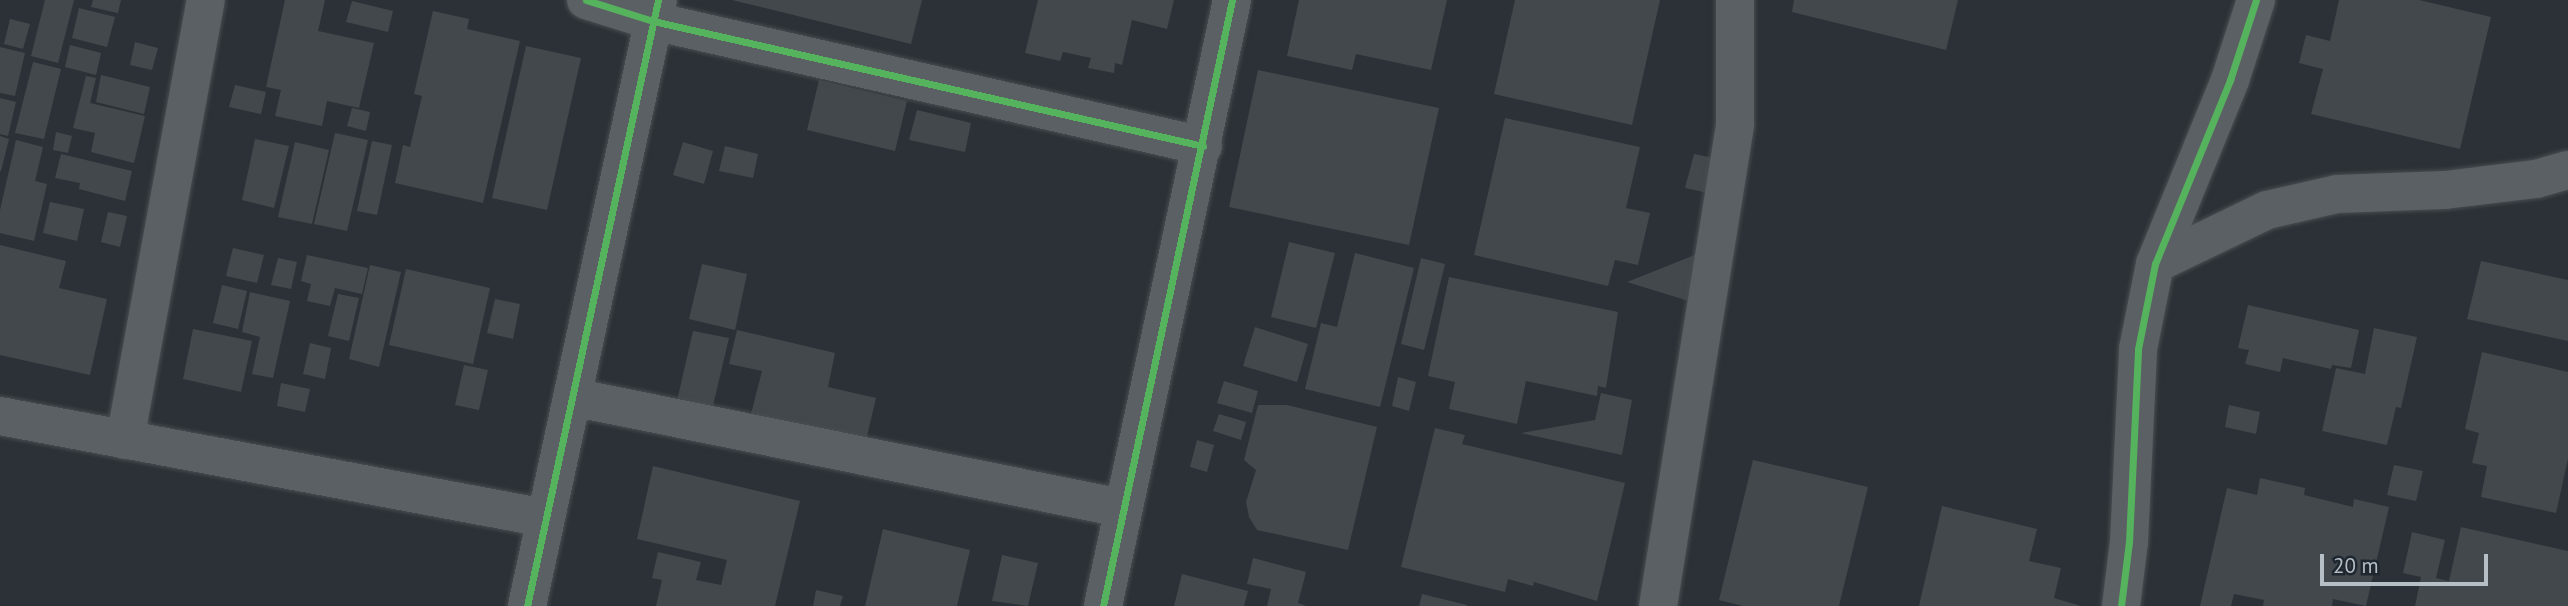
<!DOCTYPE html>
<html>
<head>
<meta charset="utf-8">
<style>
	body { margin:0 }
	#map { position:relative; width:2568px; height:606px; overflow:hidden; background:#2b3136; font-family:"PT Sans",sans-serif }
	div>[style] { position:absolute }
	.building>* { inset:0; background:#43484c }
	.roads { filter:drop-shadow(0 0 2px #494d51) drop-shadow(0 0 2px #494d51) }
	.minor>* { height:38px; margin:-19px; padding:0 19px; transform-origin:19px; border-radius:19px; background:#5b6064 }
	.cycleway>* { height:7px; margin:-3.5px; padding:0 3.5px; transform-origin:3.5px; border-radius:3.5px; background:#56b35d }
	span { translate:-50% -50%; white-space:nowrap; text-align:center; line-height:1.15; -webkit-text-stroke:7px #1f2830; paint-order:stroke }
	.scale { position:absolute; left:2320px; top:554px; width:168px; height:32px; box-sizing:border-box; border:4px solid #b6bec6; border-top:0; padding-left:9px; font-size:21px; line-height:24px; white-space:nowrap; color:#b6bec6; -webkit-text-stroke:5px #1f2830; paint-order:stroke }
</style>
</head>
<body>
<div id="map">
	<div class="building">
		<i style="clip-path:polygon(45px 0,74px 0,58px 63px,31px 56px)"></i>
		<i style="clip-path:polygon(93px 0,121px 0,118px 13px,91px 7px)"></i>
		<i style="clip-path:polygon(285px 0,325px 0,318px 31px,374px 43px,359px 108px,327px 101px,322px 126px,275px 116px,281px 90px,266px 87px)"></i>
		<i style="clip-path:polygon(732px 0,922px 0,911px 44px)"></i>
		<i style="clip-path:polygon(1038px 0,1174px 0,1167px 29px,1132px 20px,1122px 65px,1115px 63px,1114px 73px,1088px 68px,1091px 58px,1063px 52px,1060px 61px,1025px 53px)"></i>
		<i style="clip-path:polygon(1299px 0,1447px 0,1431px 70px,1356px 54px,1352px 70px,1287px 56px)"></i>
		<i style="clip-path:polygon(1515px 0,1660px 0,1632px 125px,1494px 94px)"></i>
		<i style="clip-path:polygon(1794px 0,1958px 0,1946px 50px,1792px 12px)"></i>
		<i style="clip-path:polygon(2339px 0,2419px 0,2491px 17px,2460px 149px,2311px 114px,2323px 69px,2299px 63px,2306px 35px,2330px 41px)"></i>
		<i style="clip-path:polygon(352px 1px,393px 11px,388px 32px,346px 22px)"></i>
		<i style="clip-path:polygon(79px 8px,115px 17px,107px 47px,72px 38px)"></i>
		<i style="clip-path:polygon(433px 11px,469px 19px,467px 29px,520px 41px,483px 203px,395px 183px,403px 145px,410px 147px,422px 96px,414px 94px)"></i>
		<i style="clip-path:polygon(10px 19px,30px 24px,23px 49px,4px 44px)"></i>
		<i style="clip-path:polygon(135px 42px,158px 48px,152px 70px,130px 65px)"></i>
		<i style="clip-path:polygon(70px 45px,101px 53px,96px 75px,65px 67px)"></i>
		<i style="clip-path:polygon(526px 46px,581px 58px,547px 210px,492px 198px)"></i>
		<i style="clip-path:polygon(0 47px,25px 53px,15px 96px,0 93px)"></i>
		<i style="clip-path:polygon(33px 62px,61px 69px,44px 139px,15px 133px)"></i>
		<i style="clip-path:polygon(1258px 70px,1439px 108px,1409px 245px,1229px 207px)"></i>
		<i style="clip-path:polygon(101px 75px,150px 87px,144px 114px,96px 102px)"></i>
		<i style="clip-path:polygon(86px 76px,96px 78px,90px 103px,145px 116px,134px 163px,91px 152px,95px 133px,73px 128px)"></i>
		<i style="clip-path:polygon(819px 80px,907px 101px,895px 151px,807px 130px)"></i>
		<i style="clip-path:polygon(235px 85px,266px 92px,261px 114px,229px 107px)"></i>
		<i style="clip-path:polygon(0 98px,16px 102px,8px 136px,0 134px)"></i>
		<i style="clip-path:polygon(352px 108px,370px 112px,366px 131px,347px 126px)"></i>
		<i style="clip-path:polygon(917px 110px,971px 123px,965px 152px,909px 140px)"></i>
		<i style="clip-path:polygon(1505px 118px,1640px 147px,1626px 208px,1650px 213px,1638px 265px,1615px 260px,1608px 286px,1474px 255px)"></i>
		<i style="clip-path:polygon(56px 132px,72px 136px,68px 153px,53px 150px)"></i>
		<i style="clip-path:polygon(335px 133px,368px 140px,347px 231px,314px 224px)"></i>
		<i style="clip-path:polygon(0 136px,9px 139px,1px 171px,0 171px)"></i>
		<i style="clip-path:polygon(255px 139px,289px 146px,274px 208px,242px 200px)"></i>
		<i style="clip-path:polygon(16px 140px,43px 147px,35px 181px,47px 184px,34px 241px,0 233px,0 210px)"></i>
		<i style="clip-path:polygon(372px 141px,392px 145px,377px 215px,357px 211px)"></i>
		<i style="clip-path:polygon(295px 142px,329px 150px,312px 224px,278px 217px)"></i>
		<i style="clip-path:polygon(683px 142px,713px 151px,704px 184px,673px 175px)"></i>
		<i style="clip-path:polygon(725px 146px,758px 154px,753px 178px,719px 171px)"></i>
		<i style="clip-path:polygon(61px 154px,132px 171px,125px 201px,79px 189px,80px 183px,55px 178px)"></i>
		<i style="clip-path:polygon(1694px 154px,1725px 160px,1717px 195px,1685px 188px)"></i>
		<i style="clip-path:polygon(50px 202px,84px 209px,77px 241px,43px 233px)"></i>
		<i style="clip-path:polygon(108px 212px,127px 216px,120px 247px,101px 242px)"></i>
		<i style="clip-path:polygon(1289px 242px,1335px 253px,1316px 328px,1271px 317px)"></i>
		<i style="clip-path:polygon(0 245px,66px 261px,59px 288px,107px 299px,90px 375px,0 355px)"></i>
		<i style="clip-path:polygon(233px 248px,264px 255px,257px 283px,226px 276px)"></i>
		<i style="clip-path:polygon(1707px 250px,1695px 303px,1627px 282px)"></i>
		<i style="clip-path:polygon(1355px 253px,1414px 268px,1380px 407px,1305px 389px,1321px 323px,1337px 327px)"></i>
		<i style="clip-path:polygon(307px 255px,368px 268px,362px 294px,335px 288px,330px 306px,307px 301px,311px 284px,301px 281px)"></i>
		<i style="clip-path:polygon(278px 258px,297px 262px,291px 289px,271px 285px)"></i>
		<i style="clip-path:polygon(1421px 258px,1445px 264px,1424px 350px,1401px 344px)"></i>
		<i style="clip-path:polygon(2481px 261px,2568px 280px,2568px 341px,2467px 319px)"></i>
		<i style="clip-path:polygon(702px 264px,747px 274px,735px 330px,689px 319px)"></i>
		<i style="clip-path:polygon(370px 265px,401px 272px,379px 367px,349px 359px)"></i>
		<i style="clip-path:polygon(406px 269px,490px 288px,473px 364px,389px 345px)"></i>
		<i style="clip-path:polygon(1449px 277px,1618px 312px,1606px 388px,1598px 386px,1597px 396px,1526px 381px,1517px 424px,1449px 409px,1455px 382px,1428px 376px)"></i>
		<i style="clip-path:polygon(222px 285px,247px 291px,238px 329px,213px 323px)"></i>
		<i style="clip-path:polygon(250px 292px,290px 301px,273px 378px,252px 374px,260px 337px,242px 332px)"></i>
		<i style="clip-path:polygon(338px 294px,359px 298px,349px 341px,328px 336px)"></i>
		<i style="clip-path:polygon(495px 299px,520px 304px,513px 339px,487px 333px)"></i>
		<i style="clip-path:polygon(2248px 305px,2359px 330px,2351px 368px,2332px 365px,2331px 369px,2283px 358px,2280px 372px,2245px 364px,2249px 350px,2238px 348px)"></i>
		<i style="clip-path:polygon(1255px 327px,1308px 344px,1297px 382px,1243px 366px)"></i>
		<i style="clip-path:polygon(2374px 328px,2417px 337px,2401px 408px,2396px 407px,2387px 445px,2322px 431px,2336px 368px,2365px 374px)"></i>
		<i style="clip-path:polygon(193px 329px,252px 341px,241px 392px,183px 379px)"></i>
		<i style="clip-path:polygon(737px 330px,835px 353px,828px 387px,876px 398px,865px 445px,750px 418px,762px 371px,729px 364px)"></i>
		<i style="clip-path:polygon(693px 331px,729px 338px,711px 414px,676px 405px)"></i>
		<i style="clip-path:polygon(310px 343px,331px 348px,325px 379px,303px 374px)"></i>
		<i style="clip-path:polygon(2482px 352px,2568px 372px,2568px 459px,2556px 513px,2481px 497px,2487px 466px,2472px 463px,2479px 433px,2465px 429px)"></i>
		<i style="clip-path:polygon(464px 365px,488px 370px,479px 410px,455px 405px)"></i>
		<i style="clip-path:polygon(1398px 377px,1416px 382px,1409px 411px,1392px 406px)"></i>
		<i style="clip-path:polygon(1224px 381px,1258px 391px,1252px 413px,1217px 403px)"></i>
		<i style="clip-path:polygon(281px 383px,310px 389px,305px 412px,277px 406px)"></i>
		<i style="clip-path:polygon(1601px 393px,1632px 400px,1622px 455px,1521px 433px,1595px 420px)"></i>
		<i style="clip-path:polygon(1258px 405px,1287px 405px,1377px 427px,1348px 550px,1257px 530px,1249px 517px,1246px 502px,1256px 470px,1244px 460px)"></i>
		<i style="clip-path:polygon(2229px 405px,2260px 412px,2256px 434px,2225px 427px)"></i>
		<i style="clip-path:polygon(1219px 414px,1246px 422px,1241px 440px,1213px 431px)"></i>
		<i style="clip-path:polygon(1435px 428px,1465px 435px,1462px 444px,1625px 483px,1597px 601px,1534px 582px,1533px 586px,1508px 579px,1505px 592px,1401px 567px)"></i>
		<i style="clip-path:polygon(1197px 440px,1214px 445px,1207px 472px,1190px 467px)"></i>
		<i style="clip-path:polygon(1753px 460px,1868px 487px,1839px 606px,1743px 606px,1719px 600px)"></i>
		<i style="clip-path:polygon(2394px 465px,2423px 471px,2416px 501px,2387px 495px)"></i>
		<i style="clip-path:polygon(653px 466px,800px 501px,775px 606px,656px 606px,662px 580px,652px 578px,658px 552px,701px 562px,696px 580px,721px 585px,727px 560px,637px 539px)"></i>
		<i style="clip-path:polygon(2260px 478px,2305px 488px,2304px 495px,2353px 507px,2354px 499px,2389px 507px,2366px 606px,2333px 599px,2332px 606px,2263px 606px,2264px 600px,2234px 594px,2231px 606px,2200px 606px,2227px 488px,2257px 495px)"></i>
		<i style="clip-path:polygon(1942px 506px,2037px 529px,2029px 561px,2061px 568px,2054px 598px,2081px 606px,1919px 606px)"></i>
		<i style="clip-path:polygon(2461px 527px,2568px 551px,2568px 606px,2415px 606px,2421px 577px,2403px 573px,2412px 532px,2445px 540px,2436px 578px,2449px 581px)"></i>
		<i style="clip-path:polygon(883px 529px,970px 550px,957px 606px,865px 606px)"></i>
		<i style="clip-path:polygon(1002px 555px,1038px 563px,1028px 606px,992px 601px)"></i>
		<i style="clip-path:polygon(1253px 558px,1306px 572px,1298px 603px,1306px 606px,1267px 606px,1271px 589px,1247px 584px)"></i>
		<i style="clip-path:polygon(1182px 574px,1248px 591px,1244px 606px,1174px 606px)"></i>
		<i style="clip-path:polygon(816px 590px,843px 596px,840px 606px,813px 606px)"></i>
		<i style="clip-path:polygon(1422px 594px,1467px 605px,1467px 606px,1419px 606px)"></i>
	</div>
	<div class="roads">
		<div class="minor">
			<i style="left:586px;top:0;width:70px;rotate:17.4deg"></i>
			<i style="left:653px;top:21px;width:564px;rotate:12.8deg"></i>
			<i style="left:2155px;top:264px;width:124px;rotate:-25.7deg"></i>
			<i style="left:2267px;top:210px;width:72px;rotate:-12.9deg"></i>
			<i style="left:2337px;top:194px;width:108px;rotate:-2.1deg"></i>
			<i style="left:2445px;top:190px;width:92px;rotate:-6.9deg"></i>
			<i style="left:2536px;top:179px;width:33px;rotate:-16deg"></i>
			<i style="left:572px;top:397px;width:560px;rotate:11.43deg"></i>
			<i style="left:0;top:416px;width:554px;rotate:10.6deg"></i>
			<i style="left:125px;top:440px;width:447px;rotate:-79.6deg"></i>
			<i style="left:527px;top:606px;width:620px;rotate:-77.8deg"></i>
			<i style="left:1103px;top:606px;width:620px;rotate:-77.98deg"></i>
			<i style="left:1658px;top:606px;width:488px;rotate:-80.9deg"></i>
			<i style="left:1735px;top:124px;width:124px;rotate:-90deg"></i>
			<i style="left:2121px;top:606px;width:64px;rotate:-82.9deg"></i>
			<i style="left:2129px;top:542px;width:193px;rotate:-87.3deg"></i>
			<i style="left:2138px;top:349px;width:87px;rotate:-78.7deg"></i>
			<i style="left:2155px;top:264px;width:199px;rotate:-67.8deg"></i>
			<i style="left:2230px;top:80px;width:84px;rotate:-72deg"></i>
		</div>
	</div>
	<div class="cycleway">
		<i style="left:586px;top:0;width:70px;rotate:17.4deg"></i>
		<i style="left:653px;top:21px;width:564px;rotate:12.8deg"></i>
		<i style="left:527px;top:606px;width:620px;rotate:-77.8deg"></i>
		<i style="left:1103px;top:606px;width:620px;rotate:-77.98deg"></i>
		<i style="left:2121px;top:606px;width:64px;rotate:-82.9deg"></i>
		<i style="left:2129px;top:542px;width:193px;rotate:-87.3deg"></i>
		<i style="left:2138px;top:349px;width:87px;rotate:-78.7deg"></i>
		<i style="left:2155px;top:264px;width:199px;rotate:-67.8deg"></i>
		<i style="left:2230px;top:80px;width:84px;rotate:-72deg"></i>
	</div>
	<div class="scale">20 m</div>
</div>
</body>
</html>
